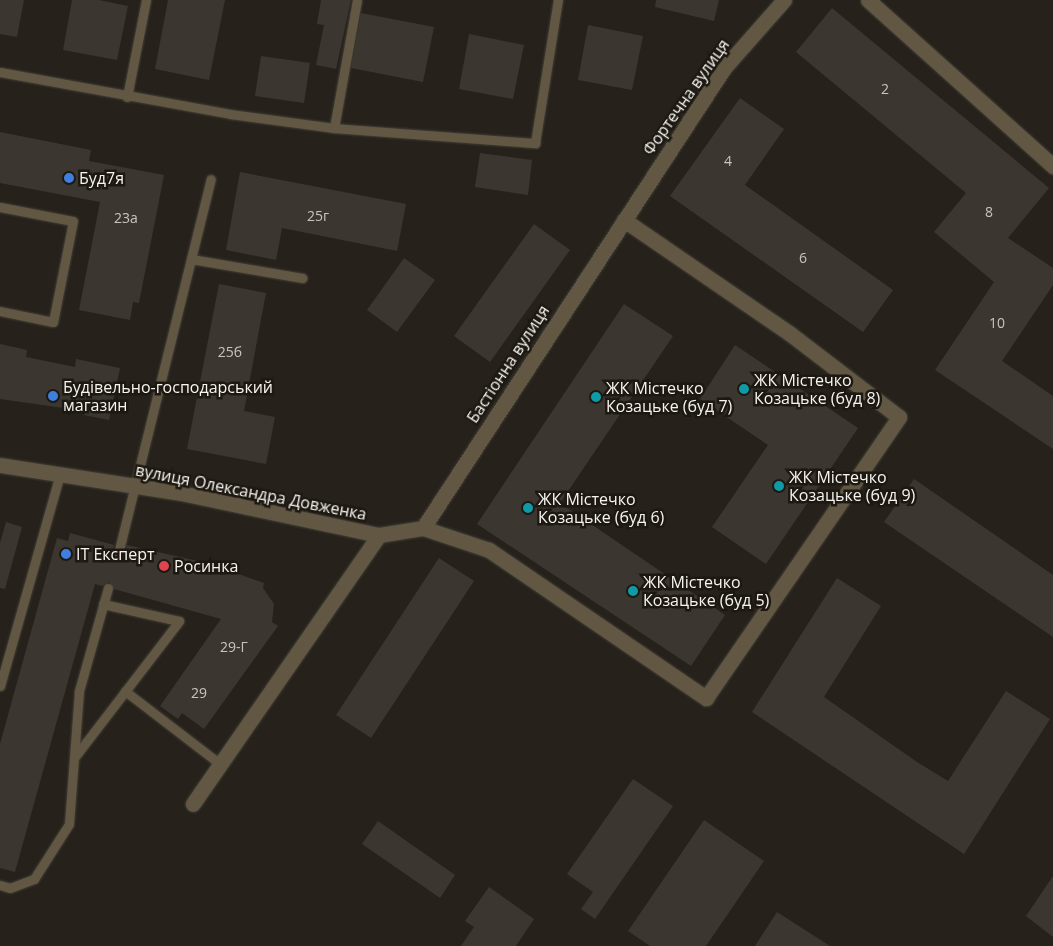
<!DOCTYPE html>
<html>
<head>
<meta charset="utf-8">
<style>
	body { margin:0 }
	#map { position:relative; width:1053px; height:946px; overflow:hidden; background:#26221b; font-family:"Open Sans",sans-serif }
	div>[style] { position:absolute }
	.building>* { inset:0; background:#3b3730 }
	.roads { filter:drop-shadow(0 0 1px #433f39) drop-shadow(0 0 1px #433f39) }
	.lane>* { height:9px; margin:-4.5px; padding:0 4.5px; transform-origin:4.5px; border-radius:4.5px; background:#625742 }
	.street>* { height:15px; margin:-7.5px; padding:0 7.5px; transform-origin:7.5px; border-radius:7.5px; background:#625742 }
	.dots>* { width:14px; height:14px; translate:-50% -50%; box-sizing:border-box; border:2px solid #1d1912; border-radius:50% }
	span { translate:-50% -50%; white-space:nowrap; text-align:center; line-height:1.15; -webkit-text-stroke:5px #1d1912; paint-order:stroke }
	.number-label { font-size:14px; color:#c8c5c0 }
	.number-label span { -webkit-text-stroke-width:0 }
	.street-label { font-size:16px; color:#f7f4f0 }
	.poi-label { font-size:16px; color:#f7f4f0 }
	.left { translate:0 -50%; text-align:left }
</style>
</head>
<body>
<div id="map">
	<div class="building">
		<i style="clip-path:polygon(0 0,24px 0,17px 37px,0 34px)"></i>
		<i style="clip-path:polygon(72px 0,99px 0,128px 6px,117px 60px,63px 50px)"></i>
		<i style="clip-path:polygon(168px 0,225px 0,209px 80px,155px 69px)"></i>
		<i style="clip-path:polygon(321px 0,351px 0,336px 69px,316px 65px,324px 25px,317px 24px)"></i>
		<i style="clip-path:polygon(656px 0,719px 0,714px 21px,655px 7px)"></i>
		<i style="clip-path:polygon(832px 8px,1049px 188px,1008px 238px,1053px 268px,1053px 285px,1002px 361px,1053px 396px,1053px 449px,935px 370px,994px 282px,934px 232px,966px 193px,796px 52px)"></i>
		<i style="clip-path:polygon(361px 13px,434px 27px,423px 82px,351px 68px)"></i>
		<i style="clip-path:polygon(588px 25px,643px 36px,632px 90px,578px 80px)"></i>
		<i style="clip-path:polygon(469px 34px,524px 45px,513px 99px,459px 89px)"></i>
		<i style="clip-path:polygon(261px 56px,310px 63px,304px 103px,255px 96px)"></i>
		<i style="clip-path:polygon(740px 98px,784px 129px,745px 185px,893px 290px,863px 332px,670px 196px)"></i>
		<i style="clip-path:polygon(0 132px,91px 150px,89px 161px,164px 175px,139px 303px,133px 302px,130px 320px,79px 310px,100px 202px,0 183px)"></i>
		<i style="clip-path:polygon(480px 153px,532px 160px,528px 195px,475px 187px)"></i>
		<i style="clip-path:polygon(240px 172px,406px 204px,397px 251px,282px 228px,276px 260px,226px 250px)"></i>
		<i style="clip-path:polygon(534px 224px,570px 250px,490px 362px,454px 336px)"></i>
		<i style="clip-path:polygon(404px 258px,435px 280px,397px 332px,367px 310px)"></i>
		<i style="clip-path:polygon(219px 284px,266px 293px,244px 411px,275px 417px,266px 464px,187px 449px)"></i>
		<i style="clip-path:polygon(624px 304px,673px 336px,560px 503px,725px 615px,691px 666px,477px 524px)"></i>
		<i style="clip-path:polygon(0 344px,27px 350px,26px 357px,75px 367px,76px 359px,120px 368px,109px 420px,84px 415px,85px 411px,0 399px)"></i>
		<i style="clip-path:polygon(735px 345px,858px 428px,766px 564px,712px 527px,768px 445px,700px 399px)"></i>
		<i style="clip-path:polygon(914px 479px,1053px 575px,1053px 637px,884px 522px)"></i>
		<i style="clip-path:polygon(6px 522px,22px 527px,5px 589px,0 588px,0 543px)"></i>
		<i style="clip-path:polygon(70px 533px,114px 545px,112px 555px,116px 560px,123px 558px,127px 545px,211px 564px,264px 583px,263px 588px,274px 604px,272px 622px,278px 626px,204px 729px,182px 713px,178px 719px,160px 706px,221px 619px,114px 589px,109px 582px,102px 586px,95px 584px,15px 872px,0 868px,0 744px,57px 538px,68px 541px)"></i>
		<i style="clip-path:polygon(439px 558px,474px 581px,371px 738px,336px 715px)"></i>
		<i style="clip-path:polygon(837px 578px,881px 606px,824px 697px,917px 762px,948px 781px,1006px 691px,1050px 719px,964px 854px,752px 712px)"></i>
		<i style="clip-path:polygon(633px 779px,673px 806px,595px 919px,581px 909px,593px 892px,567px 874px)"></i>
		<i style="clip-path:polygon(704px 820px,764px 861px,706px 946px,650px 946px,628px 931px)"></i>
		<i style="clip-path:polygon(378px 821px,455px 875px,440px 898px,362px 844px)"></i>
		<i style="clip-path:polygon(1053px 876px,1053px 937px,1026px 916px)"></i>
		<i style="clip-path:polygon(489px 887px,534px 919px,516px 946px,461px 946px,474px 927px,465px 921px)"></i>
		<i style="clip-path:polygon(777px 912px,830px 946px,755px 946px)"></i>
	</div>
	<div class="roads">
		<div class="lane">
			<i style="left:0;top:72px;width:234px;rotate:10.3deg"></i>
			<i style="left:230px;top:114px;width:105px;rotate:7.7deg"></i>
			<i style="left:334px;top:128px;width:202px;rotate:4.3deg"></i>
			<i style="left:535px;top:143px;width:145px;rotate:-80.9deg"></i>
			<i style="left:127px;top:97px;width:99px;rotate:-78.9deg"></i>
			<i style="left:334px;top:128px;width:130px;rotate:-79.8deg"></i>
			<i style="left:0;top:207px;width:74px;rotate:10.9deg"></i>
			<i style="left:73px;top:221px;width:103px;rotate:101.2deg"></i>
			<i style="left:53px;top:322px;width:54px;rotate:-168.3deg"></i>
			<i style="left:191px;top:259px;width:113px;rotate:9.7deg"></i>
			<i style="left:118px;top:554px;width:386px;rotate:-76.1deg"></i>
			<i style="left:0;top:686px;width:220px;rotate:-74.2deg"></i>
			<i style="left:125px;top:691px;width:118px;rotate:37.5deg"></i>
			<i style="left:74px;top:758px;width:173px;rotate:-52.5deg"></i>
			<i style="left:179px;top:621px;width:78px;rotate:-167.4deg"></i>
			<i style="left:0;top:885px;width:10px;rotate:17deg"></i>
			<i style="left:10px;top:888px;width:26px;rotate:-21deg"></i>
			<i style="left:34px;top:879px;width:65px;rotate:-57.5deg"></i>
			<i style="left:69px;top:824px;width:133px;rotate:-85.7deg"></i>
			<i style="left:79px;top:691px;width:107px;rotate:-74.3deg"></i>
		</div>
		<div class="street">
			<i style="left:868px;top:0;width:249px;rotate:41.9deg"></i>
			<i style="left:0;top:465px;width:183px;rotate:8.8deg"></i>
			<i style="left:181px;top:493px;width:202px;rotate:12deg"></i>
			<i style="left:379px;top:535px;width:327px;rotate:124.7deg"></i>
			<i style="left:423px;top:528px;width:550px;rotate:-56.8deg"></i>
			<i style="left:724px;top:68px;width:91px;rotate:-48.6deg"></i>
			<i style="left:379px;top:535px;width:45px;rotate:-9deg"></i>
			<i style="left:423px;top:528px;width:70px;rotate:18.4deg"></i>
			<i style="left:489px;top:550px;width:263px;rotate:34.3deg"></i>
			<i style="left:706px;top:698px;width:341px;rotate:-55.5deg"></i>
			<i style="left:899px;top:417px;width:138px;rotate:-142.6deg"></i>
			<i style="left:789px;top:333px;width:200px;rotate:-145.6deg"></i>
		</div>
	</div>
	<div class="dots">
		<i style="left:69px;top:178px;background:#3f7fe0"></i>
		<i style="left:744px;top:389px;background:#0f9aa8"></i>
		<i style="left:53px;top:396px;background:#3f7fe0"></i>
		<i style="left:596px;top:397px;background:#0f9aa8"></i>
		<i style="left:779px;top:486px;background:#0f9aa8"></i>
		<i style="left:528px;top:508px;background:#0f9aa8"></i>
		<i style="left:66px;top:554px;background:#3f7fe0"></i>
		<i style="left:164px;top:566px;background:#e0444e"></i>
		<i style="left:633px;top:591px;background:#0f9aa8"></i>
	</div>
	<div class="number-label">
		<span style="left:885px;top:89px">2</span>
		<span style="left:728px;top:161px">4</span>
		<span style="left:989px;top:212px">8</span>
		<span style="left:318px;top:216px">25г</span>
		<span style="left:126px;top:218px">23а</span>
		<span style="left:803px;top:258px">6</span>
		<span style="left:997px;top:323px">10</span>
		<span style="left:230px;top:352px">25б</span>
		<span style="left:234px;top:647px">29-Г</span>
		<span style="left:199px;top:693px">29</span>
	</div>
	<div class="street-label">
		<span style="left:686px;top:97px;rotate:-55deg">Фортечна вулиця</span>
		<span style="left:508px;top:364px;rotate:-57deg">Бастіонна вулиця</span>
		<span style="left:251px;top:492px;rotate:11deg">вулиця Олександра Довженка</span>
	</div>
	<div class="poi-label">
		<span class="left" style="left:79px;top:178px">Буд7я</span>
		<span class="left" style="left:754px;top:389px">ЖК Містечко<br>Козацьке (буд 8)</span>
		<span class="left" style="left:63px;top:396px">Будівельно-господарський<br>магазин</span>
		<span class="left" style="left:606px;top:397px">ЖК Містечко<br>Козацьке (буд 7)</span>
		<span class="left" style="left:789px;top:486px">ЖК Містечко<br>Козацьке (буд 9)</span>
		<span class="left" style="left:538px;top:508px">ЖК Містечко<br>Козацьке (буд 6)</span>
		<span class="left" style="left:76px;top:554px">IT Експерт</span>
		<span class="left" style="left:174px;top:566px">Росинка</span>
		<span class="left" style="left:643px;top:591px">ЖК Містечко<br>Козацьке (буд 5)</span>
	</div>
</div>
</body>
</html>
